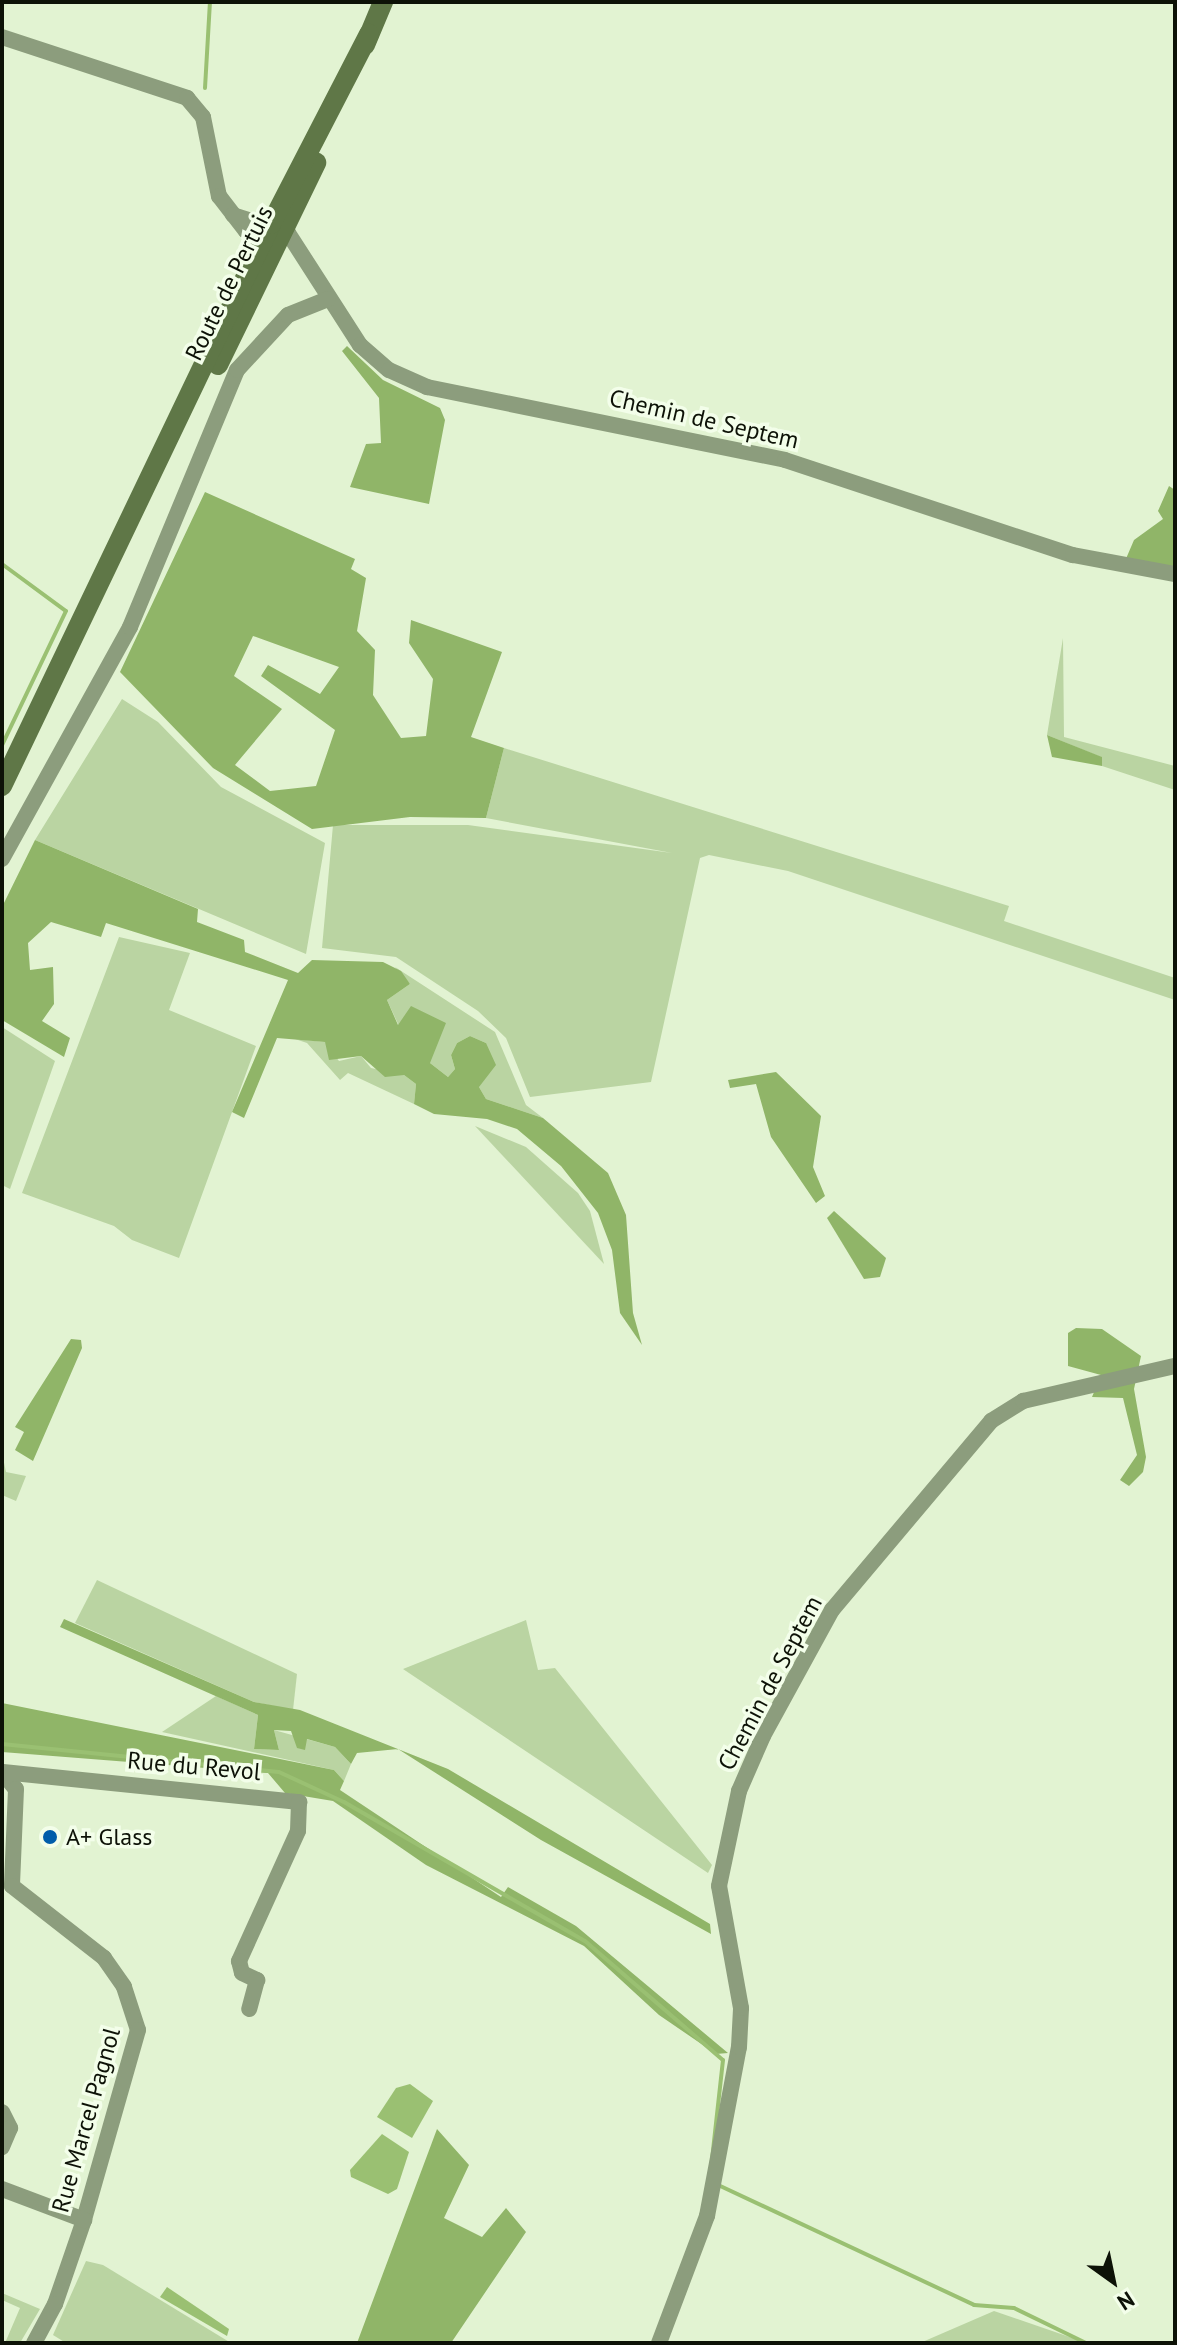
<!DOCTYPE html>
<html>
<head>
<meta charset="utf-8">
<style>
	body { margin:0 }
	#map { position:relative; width:1177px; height:2345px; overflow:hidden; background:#e2f3d2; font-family:"PT Sans",sans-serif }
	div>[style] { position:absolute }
	.green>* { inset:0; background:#bad4a2 }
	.forest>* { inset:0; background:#90b568 }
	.water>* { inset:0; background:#9ac072 }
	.stream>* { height:4px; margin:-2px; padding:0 2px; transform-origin:2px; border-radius:2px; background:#9ac072 }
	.street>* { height:16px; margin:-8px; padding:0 8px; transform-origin:8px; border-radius:8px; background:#8c9d7d }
	.secondary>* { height:20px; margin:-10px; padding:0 10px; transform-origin:10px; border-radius:10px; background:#5f7747 }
	.dots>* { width:22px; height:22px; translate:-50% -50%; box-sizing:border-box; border:4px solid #f3feea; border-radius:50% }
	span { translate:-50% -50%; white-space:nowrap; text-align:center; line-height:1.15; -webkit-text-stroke:7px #f3feea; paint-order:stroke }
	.street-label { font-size:24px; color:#0d1207 }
	.poi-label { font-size:24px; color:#0d1207 }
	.left { translate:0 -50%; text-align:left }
	.frame { position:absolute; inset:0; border:4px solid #0d1207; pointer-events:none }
	.north { position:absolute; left:1073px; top:2241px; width:80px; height:80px; -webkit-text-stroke:6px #f3feea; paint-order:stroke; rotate:147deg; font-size:22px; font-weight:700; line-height:32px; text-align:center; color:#0d1207 }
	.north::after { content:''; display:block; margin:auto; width:28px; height:36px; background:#0d1207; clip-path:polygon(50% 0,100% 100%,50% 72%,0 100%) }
</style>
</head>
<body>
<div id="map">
	<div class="green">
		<i style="clip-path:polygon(1063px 638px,1064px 737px,1175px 766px,1175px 790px,1102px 766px,1101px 757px,1047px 735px)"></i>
		<i style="clip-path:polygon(122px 699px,158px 722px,221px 787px,325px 843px,306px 954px,35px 840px)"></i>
		<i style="clip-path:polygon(504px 748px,1009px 906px,1004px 921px,1175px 978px,1175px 1000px,788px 871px,709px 855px,700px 858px,651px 1082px,530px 1097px,506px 1038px,478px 1011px,396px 957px,322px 948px,333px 825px,468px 825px,672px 853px,486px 818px)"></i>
		<i style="clip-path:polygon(119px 937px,190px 953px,169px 1010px,256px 1046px,179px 1258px,132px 1240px,114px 1226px,22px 1193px)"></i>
		<i style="clip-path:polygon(395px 967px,495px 1032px,526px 1105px,543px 1118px,486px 1099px,479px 1087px,486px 1043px,470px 1036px,457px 1043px,451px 1055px,455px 1069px,448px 1077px,430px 1063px,399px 1026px,387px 1000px,410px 984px)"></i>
		<i style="clip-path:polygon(2px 1027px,55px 1061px,10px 1189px,2px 1185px)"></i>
		<i style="clip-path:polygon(295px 1039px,325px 1042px,339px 1061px,361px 1056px,371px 1068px,404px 1075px,416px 1084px,414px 1104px,348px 1073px,340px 1080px,307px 1043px)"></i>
		<i style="clip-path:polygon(475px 1126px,526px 1147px,578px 1193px,590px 1211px,604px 1264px)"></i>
		<i style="clip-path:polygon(2px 1453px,6px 1472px,26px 1476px,16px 1501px,2px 1495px)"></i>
		<i style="clip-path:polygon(97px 1580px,297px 1674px,293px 1710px,254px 1702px,75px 1623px)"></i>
		<i style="clip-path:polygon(526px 1620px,538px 1670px,555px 1668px,712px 1865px,708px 1873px,403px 1669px)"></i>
		<i style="clip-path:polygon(216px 1696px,258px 1715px,254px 1749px,279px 1750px,274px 1730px,335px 1747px,351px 1764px,344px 1781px,334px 1770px,162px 1732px)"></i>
		<i style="clip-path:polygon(86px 2261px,103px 2265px,231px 2343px,66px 2343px,53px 2335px)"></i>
		<i style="clip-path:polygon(2px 2293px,40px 2309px,20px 2343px,5px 2343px,20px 2308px,2px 2300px)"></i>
		<i style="clip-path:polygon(994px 2311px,1087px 2343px,920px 2343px)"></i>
	</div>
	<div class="forest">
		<i style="clip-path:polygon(347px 346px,383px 380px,440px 408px,445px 420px,429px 504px,350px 487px,366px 444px,381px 443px,379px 398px,342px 351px)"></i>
		<i style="clip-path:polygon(1169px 486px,1175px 490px,1175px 569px,1125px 561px,1134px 540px,1163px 519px,1158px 511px)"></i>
		<i style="clip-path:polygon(evenodd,205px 492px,355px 559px,351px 569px,366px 578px,357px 631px,375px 650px,373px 695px,401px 738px,426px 736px,433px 679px,409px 643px,411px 620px,502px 652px,471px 737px,504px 748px,486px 818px,410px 817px,312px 829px,213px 768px,120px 672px,205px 492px,253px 636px,339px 667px,320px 694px,268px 665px,261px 676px,335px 730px,316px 786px,270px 791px,235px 765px,282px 709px,234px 676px,253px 636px)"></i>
		<i style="clip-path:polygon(1047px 735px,1102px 757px,1102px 766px,1052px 757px)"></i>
		<i style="clip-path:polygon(35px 840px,198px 909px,197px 922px,244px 940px,245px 952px,298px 973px,312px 960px,383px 962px,401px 971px,410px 984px,387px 1000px,398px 1025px,411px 1006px,446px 1023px,430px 1063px,448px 1077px,455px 1069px,451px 1055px,457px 1043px,470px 1036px,486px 1043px,496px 1065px,479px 1087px,486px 1099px,543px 1118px,608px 1173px,626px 1215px,633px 1313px,642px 1345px,620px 1313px,612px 1250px,598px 1213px,561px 1166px,517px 1129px,487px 1119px,434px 1114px,414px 1104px,416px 1084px,404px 1075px,385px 1077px,361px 1056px,329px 1060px,325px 1042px,277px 1038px,244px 1118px,232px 1112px,288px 980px,106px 923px,101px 937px,51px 922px,28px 943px,30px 970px,53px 967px,54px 1004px,42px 1021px,70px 1038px,64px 1057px,2px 1020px,2px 907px)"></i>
		<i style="clip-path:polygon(776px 1072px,821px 1116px,813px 1167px,825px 1196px,816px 1203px,771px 1137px,756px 1084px,730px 1088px,728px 1080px)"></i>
		<i style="clip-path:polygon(834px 1211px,886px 1258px,880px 1277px,864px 1279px,827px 1218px)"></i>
		<i style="clip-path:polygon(1076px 1328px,1102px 1329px,1141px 1356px,1134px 1389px,1146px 1457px,1143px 1472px,1129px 1486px,1120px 1480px,1137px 1455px,1123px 1398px,1092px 1397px,1101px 1375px,1068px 1366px,1068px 1333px)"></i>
		<i style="clip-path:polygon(71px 1339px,81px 1340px,82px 1348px,33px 1461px,15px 1450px,24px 1432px,15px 1427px)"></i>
		<i style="clip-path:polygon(64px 1619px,254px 1702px,300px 1710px,448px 1769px,710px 1924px,711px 1934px,541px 1840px,398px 1749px,357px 1753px,351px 1764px,335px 1747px,307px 1739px,305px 1750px,297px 1748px,291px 1731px,274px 1730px,279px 1750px,254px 1749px,258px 1715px,60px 1627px)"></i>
		<i style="clip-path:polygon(2px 1703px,334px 1770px,344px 1781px,340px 1790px,501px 1897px,508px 1887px,576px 1926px,728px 2053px,716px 2054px,659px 2015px,584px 1946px,426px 1865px,333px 1801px,285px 1793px,268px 1773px,2px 1752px)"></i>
		<i style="clip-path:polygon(437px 2129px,469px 2165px,444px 2218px,482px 2237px,506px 2208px,526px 2232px,451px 2343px,357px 2343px)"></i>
	</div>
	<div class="water">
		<i style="clip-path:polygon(410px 2084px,433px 2101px,412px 2138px,377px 2117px,396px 2088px)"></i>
		<i style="clip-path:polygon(382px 2134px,409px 2152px,397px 2189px,388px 2194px,351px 2177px,350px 2170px)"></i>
		<i style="clip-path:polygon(167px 2287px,229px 2329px,227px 2336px,160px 2297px)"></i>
	</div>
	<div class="stream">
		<i style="left:205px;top:88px;width:86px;rotate:-86.7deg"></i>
		<i style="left:2px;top:564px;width:79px;rotate:36.3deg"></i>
		<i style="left:66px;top:611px;width:148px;rotate:115.5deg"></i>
		<i style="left:2px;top:1744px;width:278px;rotate:5.8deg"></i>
		<i style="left:279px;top:1772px;width:72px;rotate:24.8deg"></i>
		<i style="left:344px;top:1802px;width:278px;rotate:30deg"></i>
		<i style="left:585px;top:1941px;width:182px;rotate:40.8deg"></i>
		<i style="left:723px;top:2060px;width:119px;rotate:96.3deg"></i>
		<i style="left:716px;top:2184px;width:285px;rotate:25.1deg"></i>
		<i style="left:974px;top:2305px;width:40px;rotate:4.3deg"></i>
		<i style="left:1014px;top:2308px;width:80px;rotate:25.9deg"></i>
	</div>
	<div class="street">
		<i style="left:2px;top:37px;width:195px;rotate:18.2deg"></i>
		<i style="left:187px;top:98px;width:25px;rotate:50deg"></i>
		<i style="left:203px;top:117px;width:81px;rotate:78.6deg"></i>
		<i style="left:219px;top:196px;width:44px;rotate:52.4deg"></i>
		<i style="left:246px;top:231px;width:19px;rotate:25deg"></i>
		<i style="left:263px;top:239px;width:9px;rotate:-18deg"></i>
		<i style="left:233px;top:215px;width:58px;rotate:18.1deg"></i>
		<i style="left:288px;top:233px;width:133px;rotate:57.3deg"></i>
		<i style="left:360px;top:345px;width:38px;rotate:41deg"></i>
		<i style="left:389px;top:370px;width:42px;rotate:24.1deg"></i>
		<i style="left:427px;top:387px;width:365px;rotate:11.5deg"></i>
		<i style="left:785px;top:460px;width:303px;rotate:18.3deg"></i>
		<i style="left:1073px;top:555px;width:104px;rotate:10.6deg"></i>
		<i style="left:2px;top:859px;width:265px;rotate:-61.1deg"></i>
		<i style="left:130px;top:627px;width:278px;rotate:-67.4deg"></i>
		<i style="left:237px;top:370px;width:75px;rotate:-47.2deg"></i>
		<i style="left:288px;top:315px;width:43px;rotate:-21.8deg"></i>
		<i style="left:2px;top:1772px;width:22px;rotate:51deg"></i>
		<i style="left:16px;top:1789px;width:97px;rotate:92.4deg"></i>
		<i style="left:12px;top:1886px;width:117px;rotate:38deg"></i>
		<i style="left:104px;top:1958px;width:35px;rotate:55deg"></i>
		<i style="left:124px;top:1987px;width:45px;rotate:72deg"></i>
		<i style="left:138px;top:2030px;width:198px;rotate:105.9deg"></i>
		<i style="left:84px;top:2220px;width:89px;rotate:109deg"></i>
		<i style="left:55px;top:2304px;width:44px;rotate:118.3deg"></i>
		<i style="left:3px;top:1772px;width:298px;rotate:5.8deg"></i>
		<i style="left:299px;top:1802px;width:29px;rotate:92deg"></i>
		<i style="left:298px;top:1831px;width:143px;rotate:114.4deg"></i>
		<i style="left:239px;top:1961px;width:12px;rotate:76deg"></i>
		<i style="left:242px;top:1973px;width:17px;rotate:25deg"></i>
		<i style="left:257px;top:1980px;width:30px;rotate:105deg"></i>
		<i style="left:2px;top:2112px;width:18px;rotate:63deg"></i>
		<i style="left:10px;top:2128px;width:21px;rotate:113deg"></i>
		<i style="left:2px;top:2189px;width:88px;rotate:20.7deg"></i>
		<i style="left:659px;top:2343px;width:136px;rotate:-69.3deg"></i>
		<i style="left:707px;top:2216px;width:172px;rotate:-79.3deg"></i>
		<i style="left:739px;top:2047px;width:39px;rotate:-87deg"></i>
		<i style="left:741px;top:2008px;width:124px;rotate:-100.2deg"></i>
		<i style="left:719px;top:1886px;width:97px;rotate:-78.1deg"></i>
		<i style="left:739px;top:1791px;width:60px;rotate:-66.4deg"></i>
		<i style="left:763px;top:1736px;width:144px;rotate:-61.3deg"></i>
		<i style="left:832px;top:1610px;width:247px;rotate:-49.9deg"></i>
		<i style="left:991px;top:1421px;width:38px;rotate:-32deg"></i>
		<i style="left:1023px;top:1401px;width:156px;rotate:-13deg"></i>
	</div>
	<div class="secondary">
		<i style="left:365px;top:45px;width:47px;rotate:-67.3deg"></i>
		<i style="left:218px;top:365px;width:225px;rotate:-64.1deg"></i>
		<i style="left:2px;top:786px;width:623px;rotate:-64.42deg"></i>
		<i style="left:271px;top:224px;width:214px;rotate:-62.7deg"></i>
	</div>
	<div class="dots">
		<i style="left:50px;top:1837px;background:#005daa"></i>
	</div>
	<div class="street-label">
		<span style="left:229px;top:283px;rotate:-64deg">Route de Pertuis</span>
		<span style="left:704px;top:419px;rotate:13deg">Chemin de Septem</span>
		<span style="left:770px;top:1683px;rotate:-62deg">Chemin de Septem</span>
		<span style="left:194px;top:1766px;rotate:5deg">Rue du Revol</span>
		<span style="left:86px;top:2120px;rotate:-74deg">Rue Marcel Pagnol</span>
	</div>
	<div class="poi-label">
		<span class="left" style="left:66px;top:1837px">A+ Glass</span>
	</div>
	<div class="frame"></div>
	<div class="north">N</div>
</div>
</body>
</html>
